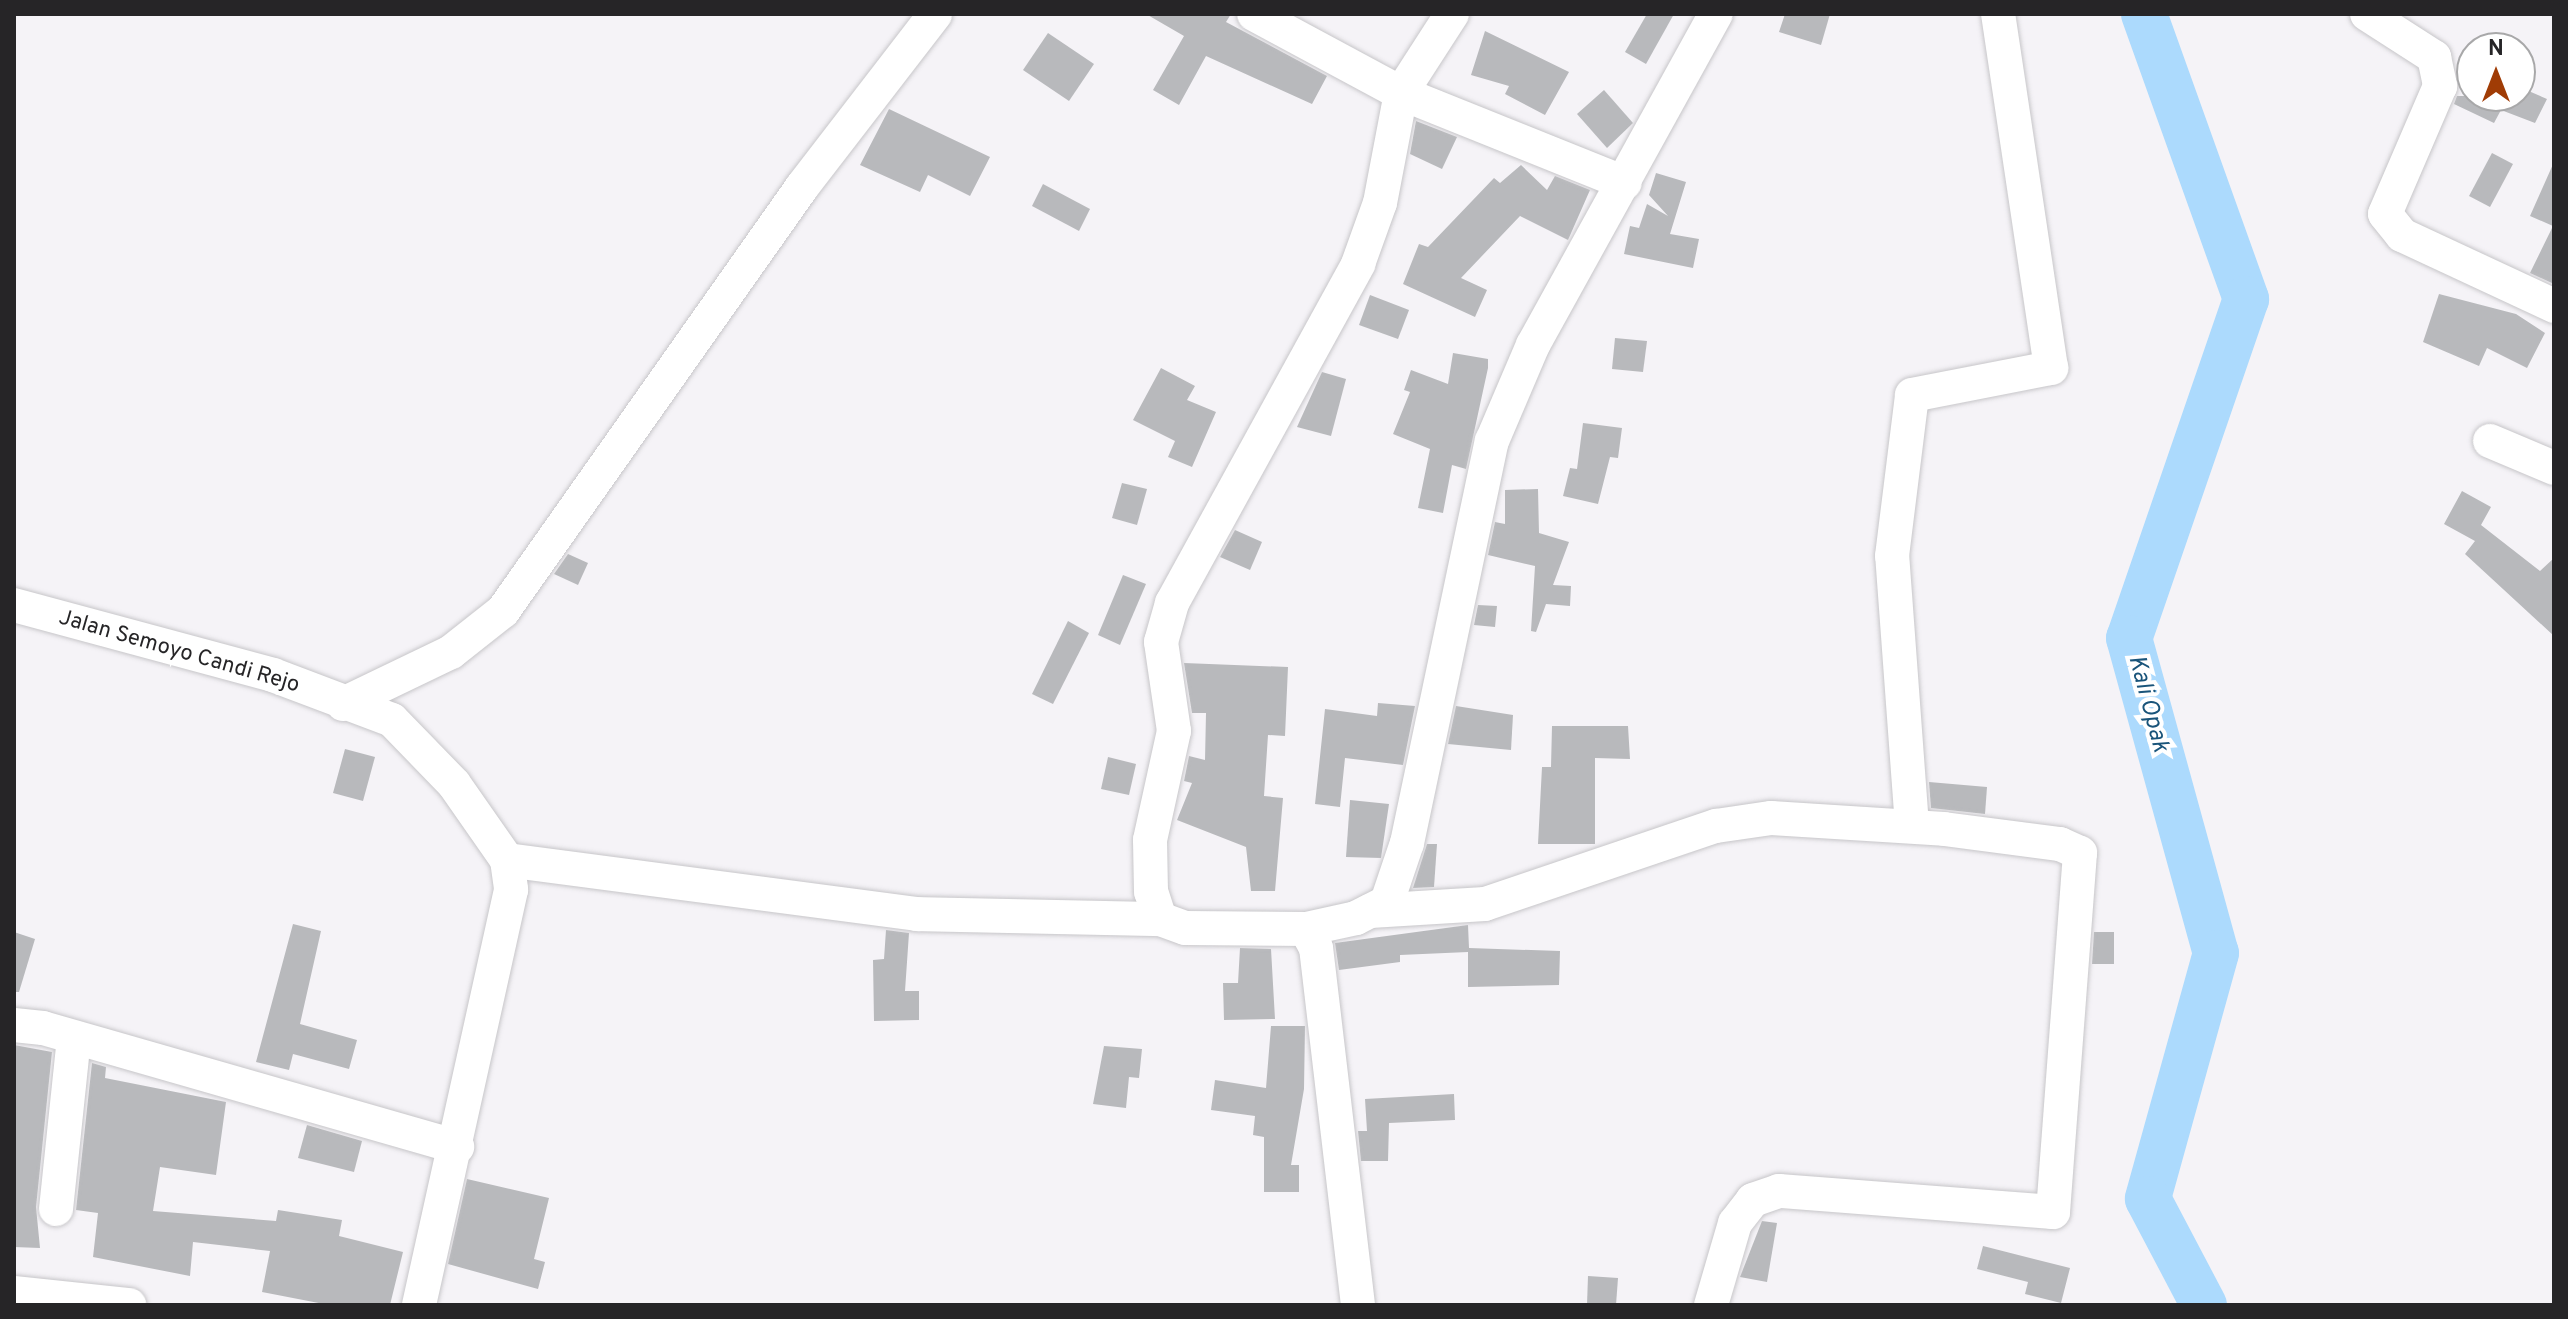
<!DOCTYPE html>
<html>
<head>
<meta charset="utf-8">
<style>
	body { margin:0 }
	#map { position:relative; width:2568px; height:1319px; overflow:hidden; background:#f5f3f7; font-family:Overpass,sans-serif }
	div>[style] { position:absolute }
	.river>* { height:46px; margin:-23px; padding:0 23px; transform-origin:23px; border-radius:23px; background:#acdafd }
	.building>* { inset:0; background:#b8b9bc }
	.roads { filter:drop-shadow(0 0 2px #c7c6c9) drop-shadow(0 0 2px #c7c6c9) }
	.minor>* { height:34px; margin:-17px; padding:0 17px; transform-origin:17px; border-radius:17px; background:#fff }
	span { translate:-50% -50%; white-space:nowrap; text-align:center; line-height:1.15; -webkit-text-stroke:8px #fff; paint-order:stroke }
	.street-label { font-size:22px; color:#262527 }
	.water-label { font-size:24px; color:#19547a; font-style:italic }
	.frame { position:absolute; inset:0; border:16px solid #262527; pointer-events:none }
	.north { position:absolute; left:2456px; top:32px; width:80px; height:80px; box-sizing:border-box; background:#fff; border:2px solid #a8a8a9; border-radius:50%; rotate:0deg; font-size:22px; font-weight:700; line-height:32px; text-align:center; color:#262527 }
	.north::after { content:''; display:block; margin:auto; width:28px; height:36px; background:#a03c05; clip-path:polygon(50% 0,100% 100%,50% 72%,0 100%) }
</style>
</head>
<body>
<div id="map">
	<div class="river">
		<i style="left:2144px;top:14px;width:303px;rotate:70.3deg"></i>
		<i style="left:2246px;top:299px;width:359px;rotate:109deg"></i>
		<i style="left:2129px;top:638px;width:327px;rotate:74.6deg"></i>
		<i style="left:2216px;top:953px;width:255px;rotate:105.5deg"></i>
		<i style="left:2148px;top:1199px;width:120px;rotate:62.2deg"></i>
	</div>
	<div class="building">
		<i style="clip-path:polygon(1146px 14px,1231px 14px,1226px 22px,1327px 76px,1312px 104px,1206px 56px,1179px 105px,1153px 90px,1184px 36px)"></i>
		<i style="clip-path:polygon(1647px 14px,1674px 14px,1646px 64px,1625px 52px)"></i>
		<i style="clip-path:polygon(1785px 14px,1830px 14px,1821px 45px,1779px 32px)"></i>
		<i style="clip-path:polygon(1485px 31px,1569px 72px,1545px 115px,1505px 94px,1509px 86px,1471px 75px)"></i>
		<i style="clip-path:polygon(1048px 33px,1094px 64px,1069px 101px,1023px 70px)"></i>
		<i style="clip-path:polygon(2524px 89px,2547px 99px,2535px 123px,2501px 110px,2494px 123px,2454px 104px,2457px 96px,2521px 96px)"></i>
		<i style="clip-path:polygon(1604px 90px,1633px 123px,1607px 148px,1577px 114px)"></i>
		<i style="clip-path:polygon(889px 109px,990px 157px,970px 196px,928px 175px,920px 192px,860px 165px)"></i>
		<i style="clip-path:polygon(1416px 121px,1457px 137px,1442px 169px,1410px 154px)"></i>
		<i style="clip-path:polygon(2492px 153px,2513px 164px,2490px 207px,2469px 196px)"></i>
		<i style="clip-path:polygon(2554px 162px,2554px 284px,2530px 273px,2553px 226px,2530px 216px)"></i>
		<i style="clip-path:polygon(1521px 165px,1547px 190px,1555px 176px,1590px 190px,1568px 240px,1520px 216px,1461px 278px,1487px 290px,1475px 317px,1403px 284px,1419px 244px,1428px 247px,1494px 178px,1500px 183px)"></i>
		<i style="clip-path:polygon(1656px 173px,1686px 182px,1670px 234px,1699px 239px,1693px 268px,1624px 254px,1630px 226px,1639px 228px,1647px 204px,1668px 216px,1649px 195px)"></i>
		<i style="clip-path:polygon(1043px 184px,1090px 209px,1079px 231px,1032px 206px)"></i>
		<i style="clip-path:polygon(2439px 294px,2516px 314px,2545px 333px,2527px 368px,2487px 348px,2479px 366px,2423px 342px)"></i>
		<i style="clip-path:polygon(1370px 295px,1409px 310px,1398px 339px,1359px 325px)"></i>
		<i style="clip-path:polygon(1615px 338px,1647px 341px,1643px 372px,1612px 369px)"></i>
		<i style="clip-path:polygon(1453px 353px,1488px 359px,1488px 368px,1466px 469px,1452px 465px,1443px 513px,1418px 508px,1430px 449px,1393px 434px,1410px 392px,1404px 390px,1411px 370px,1448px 384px)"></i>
		<i style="clip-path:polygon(1161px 368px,1195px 386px,1187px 400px,1216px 412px,1192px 467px,1168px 457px,1175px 441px,1133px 420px)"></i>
		<i style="clip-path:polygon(1322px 372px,1346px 379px,1331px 436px,1297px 427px)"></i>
		<i style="clip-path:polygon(1583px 423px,1622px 428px,1618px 458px,1610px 457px,1598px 504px,1563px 496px,1570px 468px,1577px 469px)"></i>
		<i style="clip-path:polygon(1122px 483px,1147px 489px,1137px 525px,1112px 518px)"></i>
		<i style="clip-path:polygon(1538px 489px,1539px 533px,1569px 542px,1553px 585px,1571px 586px,1570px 606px,1546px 604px,1536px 632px,1531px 631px,1535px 566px,1488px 555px,1495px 522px,1505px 524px,1505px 490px)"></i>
		<i style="clip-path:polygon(2462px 491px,2491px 507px,2481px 525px,2540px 571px,2554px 558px,2554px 636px,2465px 554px,2475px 541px,2444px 524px)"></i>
		<i style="clip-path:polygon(1235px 530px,1262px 542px,1250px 570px,1220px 557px)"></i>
		<i style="clip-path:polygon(568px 554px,588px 563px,578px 585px,554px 574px)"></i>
		<i style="clip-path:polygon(1123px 575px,1146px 584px,1120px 645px,1098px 635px)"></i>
		<i style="clip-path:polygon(1478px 605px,1497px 606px,1495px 627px,1474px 625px)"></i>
		<i style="clip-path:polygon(1068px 621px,1089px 633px,1053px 704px,1032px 694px)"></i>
		<i style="clip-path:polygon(1184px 663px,1288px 667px,1285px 736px,1268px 735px,1264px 796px,1283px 798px,1275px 891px,1251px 891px,1246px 847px,1177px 820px,1192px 783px,1184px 781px,1189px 756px,1205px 760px,1206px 713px,1192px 713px)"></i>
		<i style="clip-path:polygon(1378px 703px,1415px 706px,1403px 765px,1345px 758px,1340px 807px,1315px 804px,1325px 709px,1377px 716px)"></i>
		<i style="clip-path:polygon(1456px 706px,1513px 715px,1511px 750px,1448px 744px)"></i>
		<i style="clip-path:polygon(1552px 726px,1628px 726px,1630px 759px,1595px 758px,1595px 844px,1538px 844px,1542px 767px,1551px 767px)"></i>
		<i style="clip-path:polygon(345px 749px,375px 757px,363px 801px,333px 793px)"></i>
		<i style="clip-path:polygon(1108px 757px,1136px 764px,1129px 795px,1101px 789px)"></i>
		<i style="clip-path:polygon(1929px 782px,1987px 787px,1985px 814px,1931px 808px)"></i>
		<i style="clip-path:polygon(1350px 800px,1389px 804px,1381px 858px,1346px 857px)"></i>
		<i style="clip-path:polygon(1427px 844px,1437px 844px,1434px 887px,1413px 888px)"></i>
		<i style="clip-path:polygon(293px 924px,321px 931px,300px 1024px,357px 1040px,349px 1069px,293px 1054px,289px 1070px,256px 1062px)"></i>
		<i style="clip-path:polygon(1468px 925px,1469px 948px,1560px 951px,1559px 985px,1468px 987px,1468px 952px,1400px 955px,1400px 962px,1339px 970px,1335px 943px)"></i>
		<i style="clip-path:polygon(886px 930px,909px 933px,905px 991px,919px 991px,919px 1020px,874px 1021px,873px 960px,884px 959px)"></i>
		<i style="clip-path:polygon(14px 932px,35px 939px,19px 992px,14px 992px)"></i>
		<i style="clip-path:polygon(2094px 932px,2114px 932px,2114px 964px,2092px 964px)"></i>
		<i style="clip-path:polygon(1240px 948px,1271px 949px,1275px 1019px,1224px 1020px,1223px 983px,1238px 983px)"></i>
		<i style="clip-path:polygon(1271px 1026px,1305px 1026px,1304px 1089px,1291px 1165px,1299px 1165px,1299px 1192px,1264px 1192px,1264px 1137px,1253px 1135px,1255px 1116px,1211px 1110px,1215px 1080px,1266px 1088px)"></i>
		<i style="clip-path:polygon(14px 1045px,52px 1052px,36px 1207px,40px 1248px,14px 1247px)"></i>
		<i style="clip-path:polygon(1104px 1046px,1142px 1049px,1139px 1078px,1129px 1077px,1126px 1108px,1093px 1104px)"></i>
		<i style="clip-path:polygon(92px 1063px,106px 1067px,105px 1078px,226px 1102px,216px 1175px,160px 1167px,153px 1211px,276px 1221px,278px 1210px,342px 1220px,339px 1236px,403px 1252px,390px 1305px,329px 1305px,262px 1292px,270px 1251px,193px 1242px,190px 1276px,93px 1257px,98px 1213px,76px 1210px)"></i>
		<i style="clip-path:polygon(1454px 1094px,1455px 1120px,1389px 1123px,1388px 1161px,1361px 1161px,1358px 1131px,1367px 1131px,1365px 1099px)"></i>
		<i style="clip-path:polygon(307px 1125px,362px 1141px,354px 1172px,298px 1158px)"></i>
		<i style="clip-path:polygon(467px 1179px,549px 1198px,534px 1259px,545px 1262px,538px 1289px,448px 1264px)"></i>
		<i style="clip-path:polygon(1762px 1221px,1777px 1223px,1767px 1282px,1740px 1277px)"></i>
		<i style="clip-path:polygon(1983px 1246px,2070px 1268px,2061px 1303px,2025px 1294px,2028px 1282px,1977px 1269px)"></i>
		<i style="clip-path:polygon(1588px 1276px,1618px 1278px,1616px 1305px,1587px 1305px)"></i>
	</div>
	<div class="roads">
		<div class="minor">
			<i style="left:1254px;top:14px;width:167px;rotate:28.3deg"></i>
			<i style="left:1401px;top:93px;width:241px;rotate:21.9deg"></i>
			<i style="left:2367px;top:14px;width:80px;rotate:32.7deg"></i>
			<i style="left:2434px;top:57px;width:30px;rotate:78deg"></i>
			<i style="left:2440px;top:86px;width:139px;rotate:113.3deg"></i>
			<i style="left:2385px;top:214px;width:27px;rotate:51deg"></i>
			<i style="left:2402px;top:235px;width:168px;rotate:25deg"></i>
			<i style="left:2490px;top:441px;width:69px;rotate:22.9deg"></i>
			<i style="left:14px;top:605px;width:268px;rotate:15.1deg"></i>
			<i style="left:273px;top:675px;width:127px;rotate:20.7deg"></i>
			<i style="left:392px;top:720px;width:89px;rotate:45.9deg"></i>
			<i style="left:454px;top:784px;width:93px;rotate:55.1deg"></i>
			<i style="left:507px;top:860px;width:30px;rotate:82deg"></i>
			<i style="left:511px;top:890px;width:425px;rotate:102.5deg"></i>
			<i style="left:343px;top:704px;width:120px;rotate:-25.7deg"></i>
			<i style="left:451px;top:652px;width:66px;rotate:-38.3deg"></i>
			<i style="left:503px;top:611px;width:519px;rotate:-54.81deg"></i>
			<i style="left:802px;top:187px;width:218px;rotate:-52.4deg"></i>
			<i style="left:1912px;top:826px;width:271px;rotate:-94.2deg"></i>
			<i style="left:1892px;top:556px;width:162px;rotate:-82.9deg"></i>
			<i style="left:1912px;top:395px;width:142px;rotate:-11deg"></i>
			<i style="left:2051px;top:368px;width:358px;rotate:-98.5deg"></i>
			<i style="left:507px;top:860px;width:414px;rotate:7.5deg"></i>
			<i style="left:917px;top:914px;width:243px;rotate:1.2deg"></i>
			<i style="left:1370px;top:911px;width:115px;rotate:-3.5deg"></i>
			<i style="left:1485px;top:904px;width:244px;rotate:-18.7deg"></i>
			<i style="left:1716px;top:826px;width:56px;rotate:-8.3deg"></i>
			<i style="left:1771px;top:818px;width:173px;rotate:3.6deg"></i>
			<i style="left:1944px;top:829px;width:117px;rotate:7.4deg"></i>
			<i style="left:2060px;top:844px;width:22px;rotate:24deg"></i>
			<i style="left:2080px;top:853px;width:360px;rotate:94.3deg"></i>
			<i style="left:2053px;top:1212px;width:275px;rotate:-175.6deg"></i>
			<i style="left:1779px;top:1191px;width:28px;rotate:161deg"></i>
			<i style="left:1753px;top:1200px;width:29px;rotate:128deg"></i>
			<i style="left:1735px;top:1223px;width:85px;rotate:106.3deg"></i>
			<i style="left:1306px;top:929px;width:51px;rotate:-12.4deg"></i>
			<i style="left:1356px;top:918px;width:35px;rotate:-27deg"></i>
			<i style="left:1387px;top:902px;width:62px;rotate:-71.3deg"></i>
			<i style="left:1407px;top:843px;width:411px;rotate:-78.1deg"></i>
			<i style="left:1492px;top:441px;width:104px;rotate:-66.9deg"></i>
			<i style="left:1533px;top:345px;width:378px;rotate:-61.1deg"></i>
			<i style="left:14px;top:1025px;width:29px;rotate:6deg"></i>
			<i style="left:43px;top:1028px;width:431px;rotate:16deg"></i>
			<i style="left:56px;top:1209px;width:172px;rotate:-84deg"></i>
			<i style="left:14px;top:1293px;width:116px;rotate:6deg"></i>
			<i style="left:1358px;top:1305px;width:359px;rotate:-96.7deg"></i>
			<i style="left:1316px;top:948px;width:21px;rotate:-118deg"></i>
			<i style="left:1306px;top:929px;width:121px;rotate:-179.5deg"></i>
			<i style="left:1185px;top:928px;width:27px;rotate:-160deg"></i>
			<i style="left:1160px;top:919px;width:28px;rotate:-108deg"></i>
			<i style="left:1151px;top:892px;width:52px;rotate:-91.1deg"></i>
			<i style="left:1150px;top:840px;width:112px;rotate:-77.6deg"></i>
			<i style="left:1174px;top:731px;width:90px;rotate:-98.3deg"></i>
			<i style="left:1161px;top:642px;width:41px;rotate:-74.2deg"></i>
			<i style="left:1172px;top:603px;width:387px;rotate:-61.2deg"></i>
			<i style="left:1358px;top:264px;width:65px;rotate:-70.2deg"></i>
			<i style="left:1380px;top:203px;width:112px;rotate:-79.2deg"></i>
			<i style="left:1401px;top:93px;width:94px;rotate:-57.2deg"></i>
		</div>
	</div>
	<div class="street-label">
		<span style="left:179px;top:652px;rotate:16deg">Jalan Semoyo Candi Rejo</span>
	</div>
	<div class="water-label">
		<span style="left:2147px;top:704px;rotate:75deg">Kali Opak</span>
	</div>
	<div class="frame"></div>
	<div class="north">N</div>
</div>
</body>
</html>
